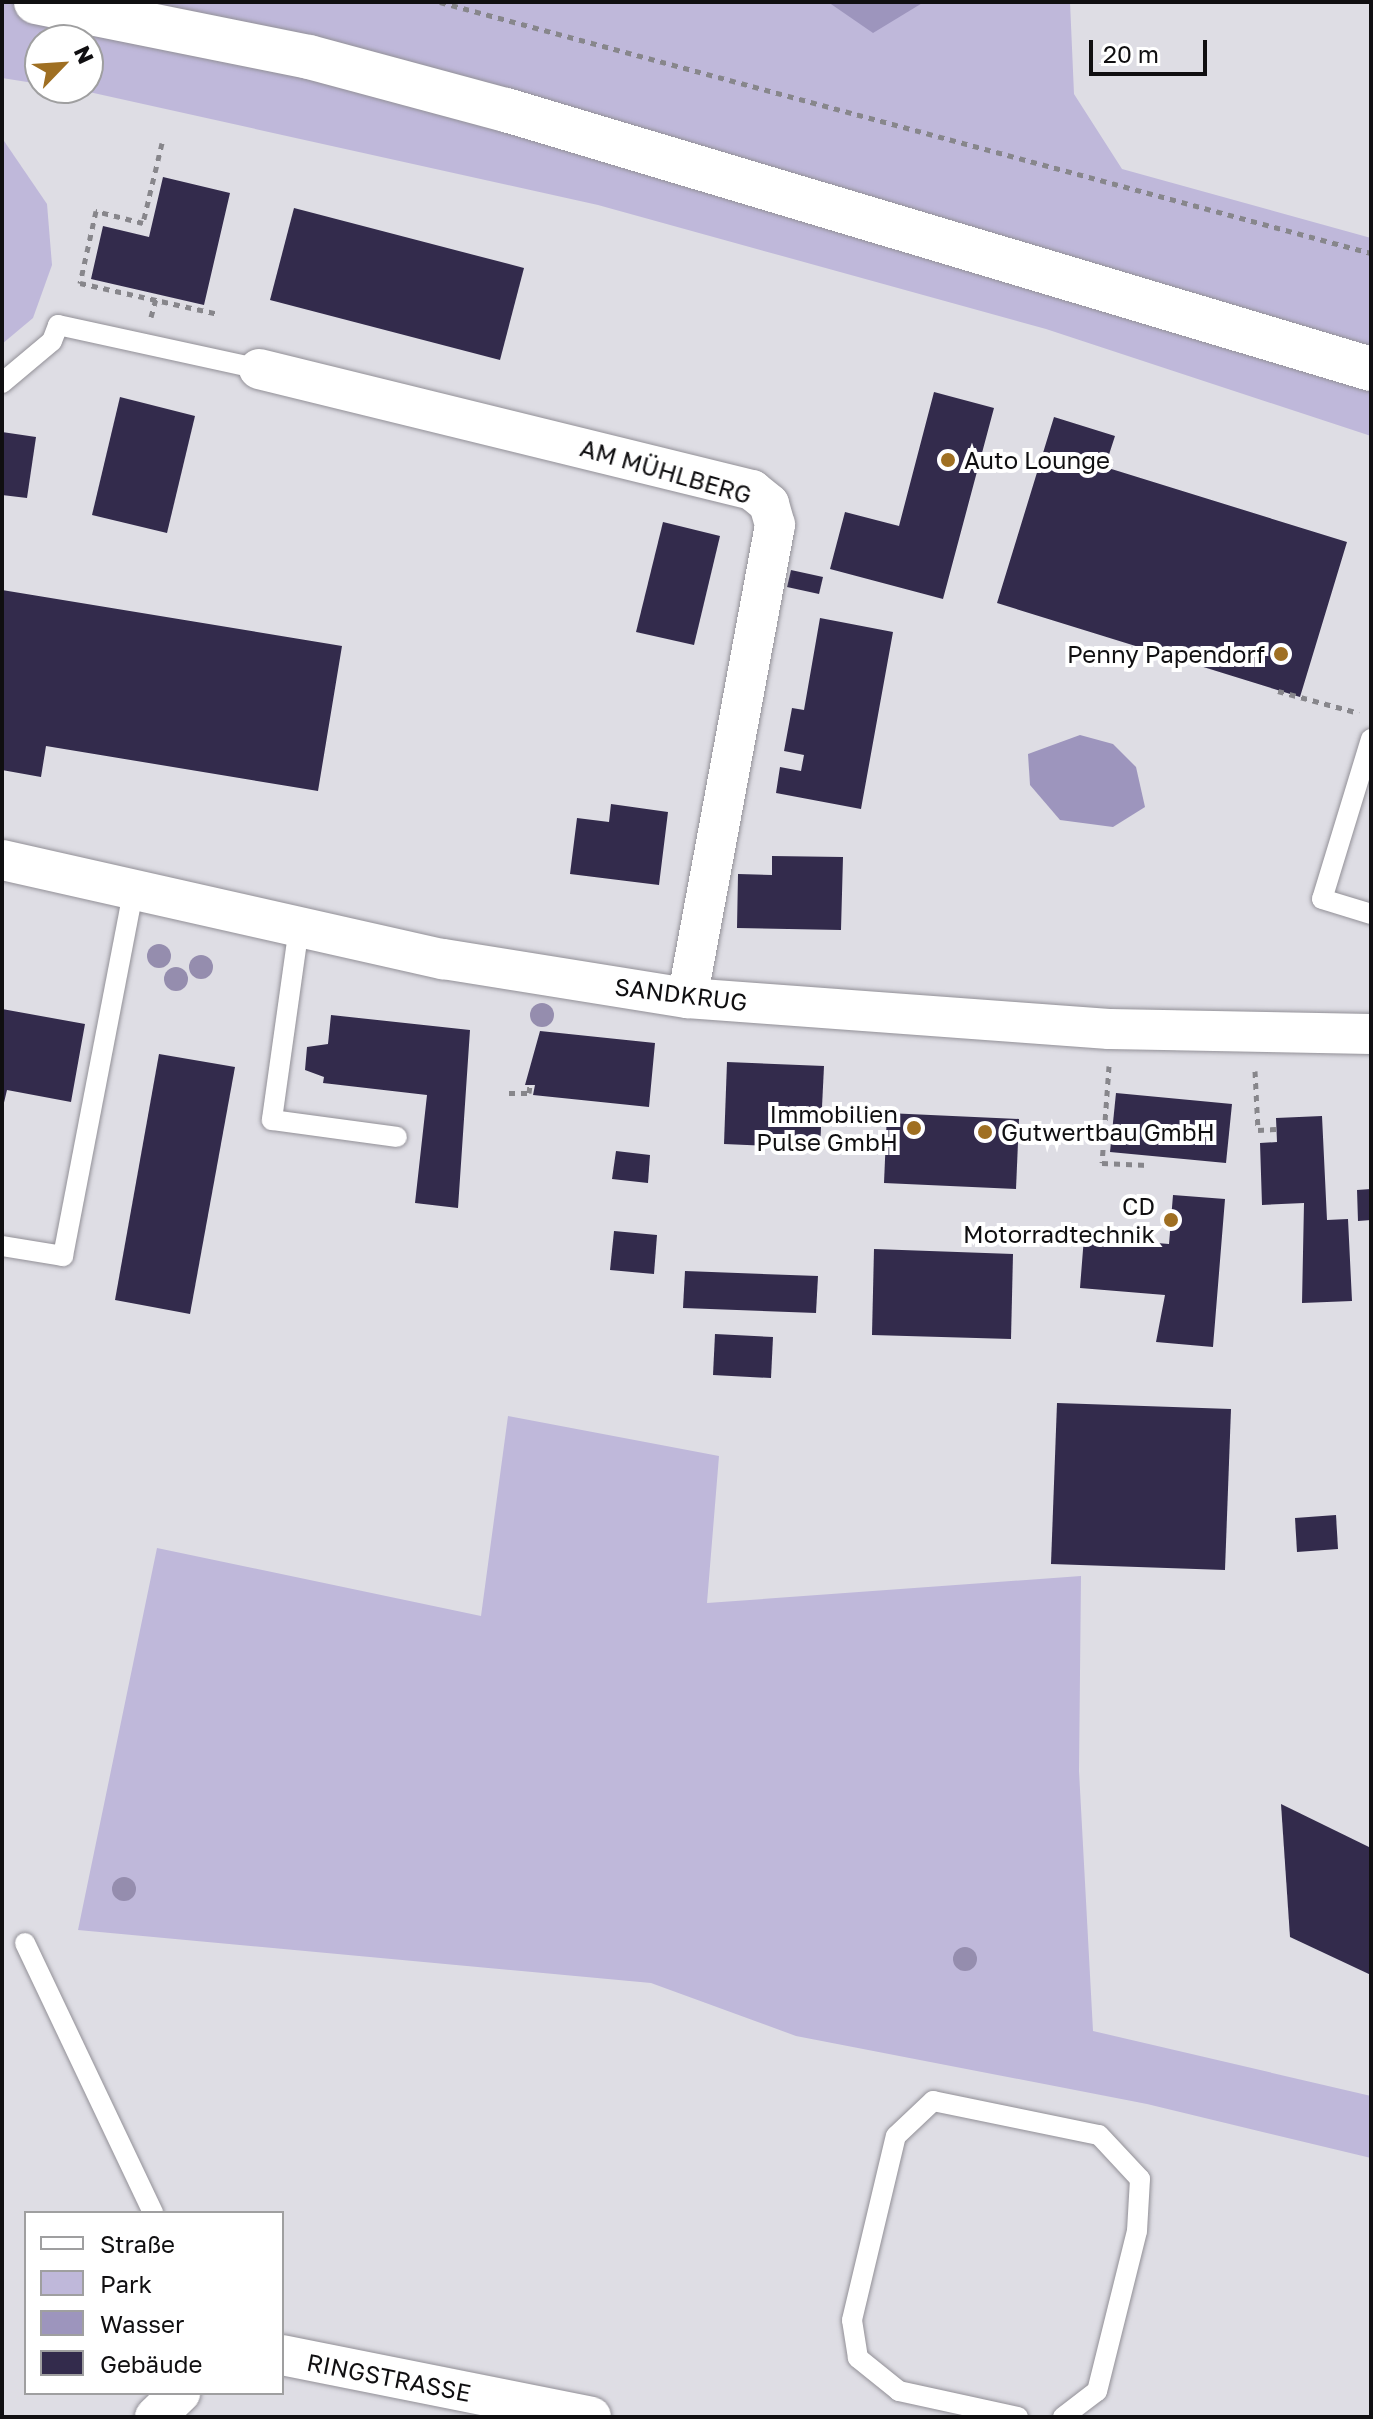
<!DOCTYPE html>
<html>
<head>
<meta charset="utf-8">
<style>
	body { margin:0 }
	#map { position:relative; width:1373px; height:2419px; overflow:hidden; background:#dedde4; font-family:"Golos Text",sans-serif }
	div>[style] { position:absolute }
	.green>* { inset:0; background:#bfb8da }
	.water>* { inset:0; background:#9d95bd }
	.building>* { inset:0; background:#332b4c }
	.path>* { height:5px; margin-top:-2.5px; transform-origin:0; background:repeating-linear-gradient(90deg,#87868b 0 6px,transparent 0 12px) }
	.roads { filter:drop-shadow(0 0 2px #929097) drop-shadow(0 0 2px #929097) }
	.lane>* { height:20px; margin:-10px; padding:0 10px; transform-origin:10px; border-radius:10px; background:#fff }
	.street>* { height:40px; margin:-20px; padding:0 20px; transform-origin:20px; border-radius:20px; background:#fff }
	.secondary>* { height:44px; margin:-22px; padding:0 22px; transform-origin:22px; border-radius:22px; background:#fff }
	.trees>* { width:24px; height:24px; margin:-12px; border-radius:50%; background:#958dae }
	.dots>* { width:22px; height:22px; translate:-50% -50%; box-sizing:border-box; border:4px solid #fff; border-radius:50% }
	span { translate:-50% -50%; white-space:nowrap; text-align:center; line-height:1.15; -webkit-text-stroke:8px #fff; paint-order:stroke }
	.poi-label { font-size:24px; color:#100f11 }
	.left { translate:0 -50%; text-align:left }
	.right { translate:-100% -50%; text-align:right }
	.street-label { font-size:24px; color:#100f11 }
	.frame { position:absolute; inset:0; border:4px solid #100f11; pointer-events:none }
	.legend { position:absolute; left:24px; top:2211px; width:260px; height:184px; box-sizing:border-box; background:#fff; border:2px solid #9f9fa0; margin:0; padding:10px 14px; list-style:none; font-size:24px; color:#100f11 }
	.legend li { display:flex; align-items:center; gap:16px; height:40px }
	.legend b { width:40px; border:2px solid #9f9fa0 }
	.north { position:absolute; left:24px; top:24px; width:80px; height:80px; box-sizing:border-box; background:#fff; border:2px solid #9f9fa0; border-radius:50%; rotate:65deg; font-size:22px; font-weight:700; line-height:32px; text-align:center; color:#100f11 }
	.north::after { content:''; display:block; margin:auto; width:28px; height:36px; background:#9f6f22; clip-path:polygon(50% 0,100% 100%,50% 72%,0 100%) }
	.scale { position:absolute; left:1089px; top:40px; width:118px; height:36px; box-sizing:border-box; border:4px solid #100f11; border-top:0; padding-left:10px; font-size:24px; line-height:28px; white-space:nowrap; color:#100f11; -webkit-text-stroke:6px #fff; paint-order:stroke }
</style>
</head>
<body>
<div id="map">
	<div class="green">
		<i style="clip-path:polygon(2px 2px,1070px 2px,1074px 94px,1122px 169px,1371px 238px,1371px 436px,1046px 329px,598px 205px,71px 88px,88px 88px,88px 40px,40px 40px,40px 84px,2px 78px)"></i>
		<i style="clip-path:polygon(2px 138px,47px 204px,52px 265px,33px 318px,2px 344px)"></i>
		<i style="clip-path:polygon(508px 1416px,719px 1456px,707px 1603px,1081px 1576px,1079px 1771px,1093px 2031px,1371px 2096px,1371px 2158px,1147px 2104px,796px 2036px,651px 1983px,78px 1930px,157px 1548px,481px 1616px)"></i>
	</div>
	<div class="water">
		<i style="clip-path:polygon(828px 2px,924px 2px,873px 33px)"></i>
		<i style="clip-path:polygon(1080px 735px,1113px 744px,1136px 767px,1145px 807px,1113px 827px,1060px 820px,1030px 785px,1028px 754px)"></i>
	</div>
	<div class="building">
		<i style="clip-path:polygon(163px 177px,230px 193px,204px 305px,91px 279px,103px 226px,149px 237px)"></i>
		<i style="clip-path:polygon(294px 208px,524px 268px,500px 360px,270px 300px)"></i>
		<i style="clip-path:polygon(934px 392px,994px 408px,943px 599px,830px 569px,845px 512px,899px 526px)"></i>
		<i style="clip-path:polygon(120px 397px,195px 416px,167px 533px,92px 515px)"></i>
		<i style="clip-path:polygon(1054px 417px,1115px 436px,1105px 467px,1347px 542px,1300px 697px,997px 603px)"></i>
		<i style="clip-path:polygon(2px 432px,36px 437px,27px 498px,2px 495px)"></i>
		<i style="clip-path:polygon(663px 522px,720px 536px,694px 645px,636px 632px)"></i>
		<i style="clip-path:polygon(791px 570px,823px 577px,819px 594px,787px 587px)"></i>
		<i style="clip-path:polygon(2px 590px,342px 646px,318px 791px,46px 746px,41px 777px,2px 770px)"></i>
		<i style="clip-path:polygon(820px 618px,893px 632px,861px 809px,776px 793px,780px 767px,801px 771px,804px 755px,784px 751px,792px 708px,804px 710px)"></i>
		<i style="clip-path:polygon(611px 804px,668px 812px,659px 885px,570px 874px,577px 818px,609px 822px)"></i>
		<i style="clip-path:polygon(772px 856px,843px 857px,841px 930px,737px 928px,738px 874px,772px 875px)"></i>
		<i style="clip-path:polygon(2px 1009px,85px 1024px,71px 1102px,7px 1090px,2px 1111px)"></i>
		<i style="clip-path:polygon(331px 1015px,470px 1030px,458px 1208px,415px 1203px,427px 1095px,323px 1083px,324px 1077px,305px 1070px,307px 1047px,328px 1044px)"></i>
		<i style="clip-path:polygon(540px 1031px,655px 1043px,649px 1107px,533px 1095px,535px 1085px,525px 1085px)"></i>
		<i style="clip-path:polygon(159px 1054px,235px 1067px,190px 1314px,115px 1300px)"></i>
		<i style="clip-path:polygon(727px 1062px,824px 1066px,820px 1148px,724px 1144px)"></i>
		<i style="clip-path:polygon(1116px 1093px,1232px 1104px,1226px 1163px,1110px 1152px)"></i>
		<i style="clip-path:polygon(887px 1113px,1019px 1119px,1016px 1189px,884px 1183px)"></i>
		<i style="clip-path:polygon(1322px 1116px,1327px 1220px,1348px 1219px,1352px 1301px,1302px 1303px,1304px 1203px,1262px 1205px,1260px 1143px,1277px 1142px,1276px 1118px)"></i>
		<i style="clip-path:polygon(616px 1151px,650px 1155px,648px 1183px,612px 1179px)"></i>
		<i style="clip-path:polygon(1371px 1189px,1371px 1220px,1358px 1221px,1357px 1190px)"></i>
		<i style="clip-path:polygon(1173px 1195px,1225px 1199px,1213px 1347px,1156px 1342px,1165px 1295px,1080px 1288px,1084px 1237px,1169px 1244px)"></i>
		<i style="clip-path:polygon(614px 1231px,657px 1235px,654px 1274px,610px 1270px)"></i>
		<i style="clip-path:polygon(874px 1249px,1013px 1254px,1011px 1339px,872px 1335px)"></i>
		<i style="clip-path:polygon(685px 1271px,818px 1276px,816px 1313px,683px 1308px)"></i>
		<i style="clip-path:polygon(715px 1334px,773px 1337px,771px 1378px,713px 1375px)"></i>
		<i style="clip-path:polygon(1057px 1403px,1231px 1409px,1225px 1570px,1051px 1564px)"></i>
		<i style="clip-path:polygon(1336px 1515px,1338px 1549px,1297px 1552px,1295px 1518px)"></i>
		<i style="clip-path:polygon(1281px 1804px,1371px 1848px,1371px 1975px,1290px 1937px)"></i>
	</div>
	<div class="path">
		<i style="left:440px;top:2px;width:964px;rotate:15.09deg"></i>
		<i style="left:162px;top:143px;width:82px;rotate:103.4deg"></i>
		<i style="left:143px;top:223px;width:49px;rotate:-165.7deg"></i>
		<i style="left:96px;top:211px;width:74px;rotate:102.5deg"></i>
		<i style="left:80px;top:283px;width:142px;rotate:12.6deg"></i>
		<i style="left:151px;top:317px;width:24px;rotate:-75deg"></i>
		<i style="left:1278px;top:691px;width:84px;rotate:15.2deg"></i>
		<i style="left:1109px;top:1066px;width:97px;rotate:94.1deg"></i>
		<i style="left:1102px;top:1163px;width:46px;rotate:2.5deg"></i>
		<i style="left:1255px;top:1071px;width:59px;rotate:87.1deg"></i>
		<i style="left:1258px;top:1130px;width:18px;rotate:-3deg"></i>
		<i style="left:509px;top:1093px;width:20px"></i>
		<i style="left:529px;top:1093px;width:8px;rotate:-83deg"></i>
	</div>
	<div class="roads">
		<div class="lane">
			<i style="left:2px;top:383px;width:65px;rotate:-40deg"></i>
			<i style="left:52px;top:341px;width:17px;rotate:-69deg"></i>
			<i style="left:58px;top:325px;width:206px;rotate:12.3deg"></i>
			<i style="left:1371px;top:739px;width:167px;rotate:107deg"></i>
			<i style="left:1322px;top:899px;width:51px;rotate:17deg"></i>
			<i style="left:299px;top:927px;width:195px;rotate:98deg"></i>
			<i style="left:272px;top:1120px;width:126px;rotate:7.7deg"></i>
			<i style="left:2px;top:1246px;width:62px;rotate:9.3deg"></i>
			<i style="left:63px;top:1256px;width:371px;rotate:-79.1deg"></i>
			<i style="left:25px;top:1943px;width:299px;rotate:64.6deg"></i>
			<i style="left:1018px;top:2417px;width:122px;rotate:-167.7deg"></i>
			<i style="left:899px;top:2391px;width:53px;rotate:-141.2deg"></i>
			<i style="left:858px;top:2358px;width:38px;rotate:-99deg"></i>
			<i style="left:852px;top:2320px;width:189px;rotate:-76.6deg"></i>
			<i style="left:896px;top:2136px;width:51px;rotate:-43.4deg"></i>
			<i style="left:933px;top:2101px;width:169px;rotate:11.6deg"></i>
			<i style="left:1099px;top:2135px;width:60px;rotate:47deg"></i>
			<i style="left:1140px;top:2179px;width:52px;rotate:93.3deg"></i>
			<i style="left:1137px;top:2231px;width:165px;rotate:104deg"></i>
			<i style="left:1097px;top:2391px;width:43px;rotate:142.6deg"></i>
		</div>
		<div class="street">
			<i style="left:259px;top:369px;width:508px;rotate:13.79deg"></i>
			<i style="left:752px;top:490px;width:22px;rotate:39deg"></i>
			<i style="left:769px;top:504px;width:22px;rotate:74deg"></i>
			<i style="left:775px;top:525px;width:481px;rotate:100.5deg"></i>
			<i style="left:2px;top:860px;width:452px;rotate:12.7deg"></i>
			<i style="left:443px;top:959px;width:247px;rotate:9.1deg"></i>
			<i style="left:687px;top:998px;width:423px;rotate:4.2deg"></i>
			<i style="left:1109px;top:1029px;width:262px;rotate:1.1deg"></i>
			<i style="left:282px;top:2355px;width:315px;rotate:11.3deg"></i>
			<i style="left:155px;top:2417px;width:35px;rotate:-44deg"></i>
		</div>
		<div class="secondary">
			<i style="left:36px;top:2px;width:278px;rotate:11.4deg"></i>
			<i style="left:309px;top:57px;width:204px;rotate:15.1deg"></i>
			<i style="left:506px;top:110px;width:903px;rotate:16.67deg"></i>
		</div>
	</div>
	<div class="trees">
		<i style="left:159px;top:956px"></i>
		<i style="left:201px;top:967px"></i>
		<i style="left:176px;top:979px"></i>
		<i style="left:542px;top:1015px"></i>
		<i style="left:124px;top:1889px"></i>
		<i style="left:965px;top:1959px"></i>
	</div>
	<div class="dots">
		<i style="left:948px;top:460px;background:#9f6f22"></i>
		<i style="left:1281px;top:654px;background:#9f6f22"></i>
		<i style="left:914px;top:1128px;background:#9f6f22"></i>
		<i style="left:985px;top:1132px;background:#9f6f22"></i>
		<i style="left:1171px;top:1220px;background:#9f6f22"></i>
	</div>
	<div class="poi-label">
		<span class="left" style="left:964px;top:460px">Auto Lounge</span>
		<span class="right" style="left:1265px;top:654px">Penny Papendorf</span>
		<span class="right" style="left:898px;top:1128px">Immobilien<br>Pulse GmbH</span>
		<span class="left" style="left:1001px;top:1132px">Gutwertbau GmbH</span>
		<span class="right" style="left:1155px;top:1220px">CD<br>Motorradtechnik</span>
	</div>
	<div class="street-label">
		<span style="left:666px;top:471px;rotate:16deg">AM MÜHLBERG</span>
		<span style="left:681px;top:994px;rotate:7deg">SANDKRUG</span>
		<span style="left:389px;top:2377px;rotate:11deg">RINGSTRASSE</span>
	</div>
	<div class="frame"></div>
	<ul class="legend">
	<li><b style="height:10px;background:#fff"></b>Straße</li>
	<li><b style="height:22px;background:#bfb8da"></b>Park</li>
	<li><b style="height:22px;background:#9d95bd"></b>Wasser</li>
	<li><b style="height:22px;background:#332b4c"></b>Gebäude</li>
	</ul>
	<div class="north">N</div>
	<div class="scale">20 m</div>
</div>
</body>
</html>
